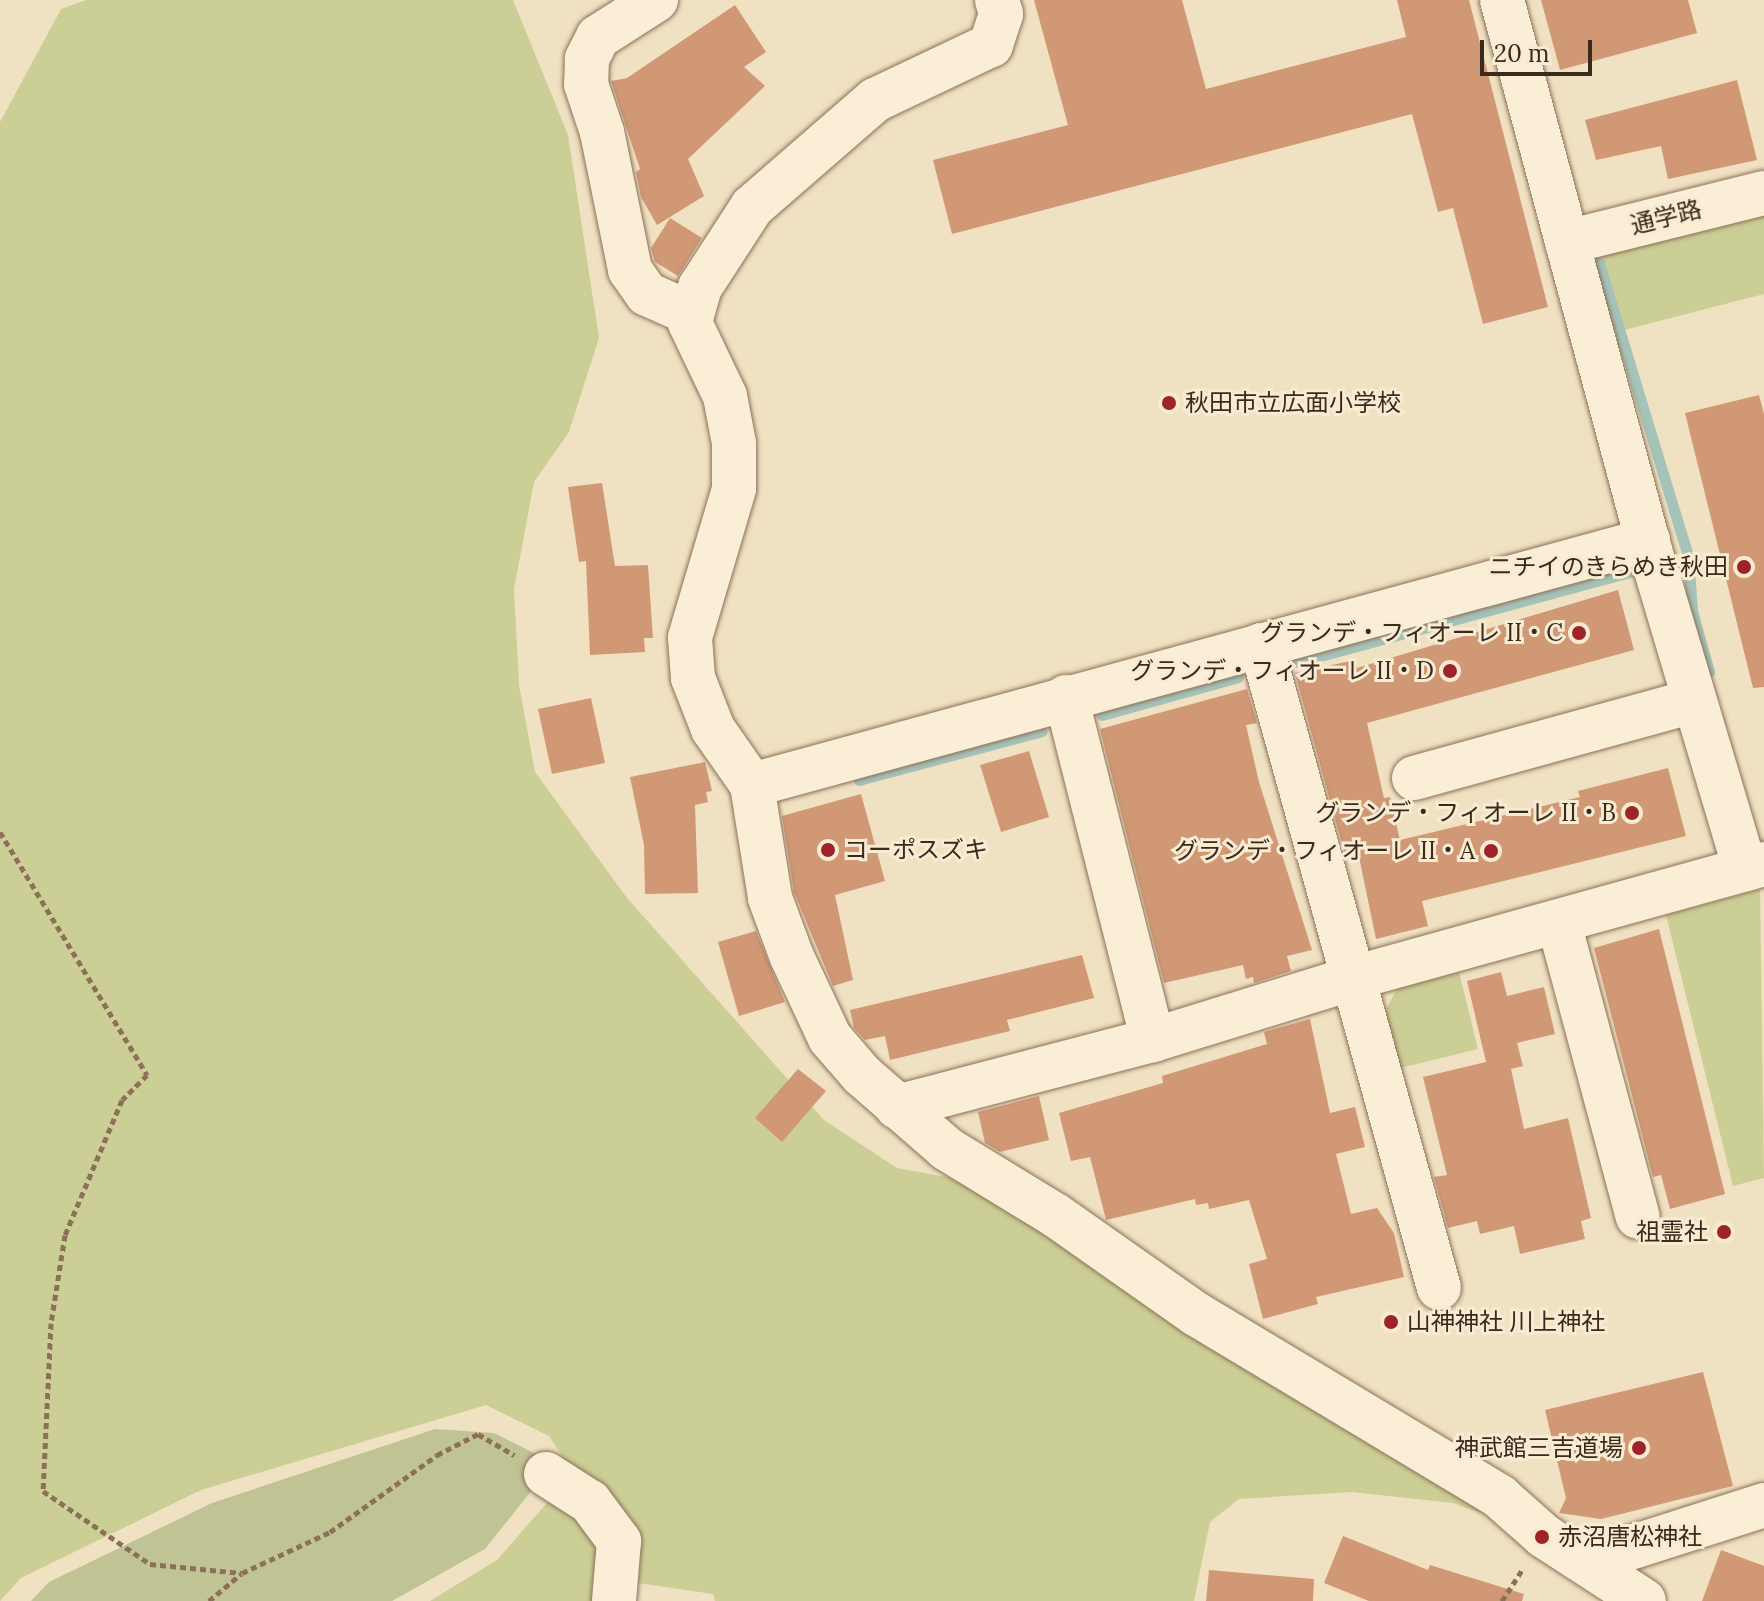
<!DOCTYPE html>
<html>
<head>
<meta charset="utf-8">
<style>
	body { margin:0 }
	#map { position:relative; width:1764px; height:1601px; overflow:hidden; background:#f0e1c2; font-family:Lora,"Noto Sans JP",serif }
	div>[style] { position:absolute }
	.green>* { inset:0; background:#cbcf95 }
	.cemetery>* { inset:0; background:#c0c495 }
	.stream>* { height:11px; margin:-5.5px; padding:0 5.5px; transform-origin:5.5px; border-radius:5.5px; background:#a5c3b9 }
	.building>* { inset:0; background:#d19876 }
	.path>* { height:5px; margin-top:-2.5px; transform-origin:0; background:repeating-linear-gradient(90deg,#8c7158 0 6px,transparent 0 10px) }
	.roads { filter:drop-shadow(0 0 2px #8c7158) drop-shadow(0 0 2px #8c7158) }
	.minor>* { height:44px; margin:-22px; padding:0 22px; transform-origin:22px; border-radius:22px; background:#fbeed6 }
	.dots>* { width:22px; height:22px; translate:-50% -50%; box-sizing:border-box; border:4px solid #f7ebd2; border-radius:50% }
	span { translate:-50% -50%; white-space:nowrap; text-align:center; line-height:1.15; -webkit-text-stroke:6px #f7ebd2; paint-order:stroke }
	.street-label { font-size:24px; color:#3a2a1d }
	.poi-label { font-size:24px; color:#3a2a1d }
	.left { translate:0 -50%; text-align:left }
	.right { translate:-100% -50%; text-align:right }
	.scale { position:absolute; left:1480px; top:40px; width:112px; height:36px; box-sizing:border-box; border:4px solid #3a2a1d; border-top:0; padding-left:10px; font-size:24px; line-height:28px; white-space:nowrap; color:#3a2a1d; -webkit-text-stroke:6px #f7ebd2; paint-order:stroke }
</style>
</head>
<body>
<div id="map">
	<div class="green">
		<i style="clip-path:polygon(86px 0,513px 0,568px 135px,599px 338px,569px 432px,534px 482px,514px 589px,519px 685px,535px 772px,627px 898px,824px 1120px,897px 1168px,952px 1178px,1099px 1261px,1503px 1521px,1453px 1503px,1352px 1492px,1239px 1499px,1210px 1522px,1194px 1601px,715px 1601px,713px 1594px,631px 1582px,604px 1601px,430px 1601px,497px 1560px,573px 1473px,549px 1436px,486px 1405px,201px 1490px,21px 1578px,0 1601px,0 122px,61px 9px)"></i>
		<i style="clip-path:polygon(1764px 189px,1764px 294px,1593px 338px,1565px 234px)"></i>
		<i style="clip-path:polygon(1760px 889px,1764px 1178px,1733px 1186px,1666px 915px)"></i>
		<i style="clip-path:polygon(1459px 972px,1478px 1049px,1397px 1069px,1383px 1015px,1398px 987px)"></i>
	</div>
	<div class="cemetery">
		<i style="clip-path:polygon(435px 1429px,494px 1433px,540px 1456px,532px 1490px,485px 1549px,392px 1601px,31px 1601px,49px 1582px,212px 1503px)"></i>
	</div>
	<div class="stream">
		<i style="left:1599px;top:263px;width:306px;rotate:73.1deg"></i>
		<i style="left:1688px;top:556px;width:55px;rotate:85.8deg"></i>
		<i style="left:1692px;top:611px;width:63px;rotate:74.4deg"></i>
		<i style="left:1298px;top:662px;width:360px;rotate:-15.2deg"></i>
		<i style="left:1102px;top:715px;width:141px;rotate:-15.6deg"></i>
		<i style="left:859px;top:780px;width:189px;rotate:-15deg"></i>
	</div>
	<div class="building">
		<i style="clip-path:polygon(1034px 0,1182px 0,1206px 89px,1406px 37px,1397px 0,1469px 0,1548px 307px,1483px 324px,1453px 208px,1438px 212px,1412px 114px,952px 234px,933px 160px,1068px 125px)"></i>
		<i style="clip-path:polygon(1541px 0,1688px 0,1697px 33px,1560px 70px)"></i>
		<i style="clip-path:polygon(735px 5px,766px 52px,744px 67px,765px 86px,688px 159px,704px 196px,657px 225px,641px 197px,636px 172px,640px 169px,611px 81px,627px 78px)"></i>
		<i style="clip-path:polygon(1737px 80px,1757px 160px,1668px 179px,1661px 146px,1596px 160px,1585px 120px)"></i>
		<i style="clip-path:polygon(670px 218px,702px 238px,678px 276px,655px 262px,651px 248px)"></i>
		<i style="clip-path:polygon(1759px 395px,1764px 414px,1764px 687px,1753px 688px,1685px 413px)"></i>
		<i style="clip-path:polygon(602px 483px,615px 566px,648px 565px,653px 638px,644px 638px,645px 652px,590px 655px,586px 561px,579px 562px,568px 487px)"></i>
		<i style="clip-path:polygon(1618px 590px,1634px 650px,1367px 723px,1384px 798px,1390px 797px,1400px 840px,1580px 797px,1578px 791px,1668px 768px,1686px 836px,1422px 901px,1428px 926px,1376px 939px,1358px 852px,1345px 855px,1295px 673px,1355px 660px,1357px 668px)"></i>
		<i style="clip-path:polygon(1247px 689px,1257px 723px,1246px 725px,1259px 782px,1312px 950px,1287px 956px,1291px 971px,1254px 983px,1253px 977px,1246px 979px,1243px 965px,1164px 983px,1100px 729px)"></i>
		<i style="clip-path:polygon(591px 698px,605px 763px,552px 774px,538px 709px)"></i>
		<i style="clip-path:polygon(1029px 751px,1049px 817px,1001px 832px,980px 765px)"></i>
		<i style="clip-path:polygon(705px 762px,712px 791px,706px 792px,708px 802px,695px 805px,698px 893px,645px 894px,644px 845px,630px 777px)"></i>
		<i style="clip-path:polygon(861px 794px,885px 881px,835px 895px,853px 980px,833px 986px,794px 892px,782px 816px)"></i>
		<i style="clip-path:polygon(1659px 929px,1725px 1194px,1670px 1209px,1661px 1175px,1653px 1177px,1594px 948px)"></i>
		<i style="clip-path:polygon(756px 931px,785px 1002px,739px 1016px,718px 942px)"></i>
		<i style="clip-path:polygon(1082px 955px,1094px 998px,1007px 1020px,1010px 1031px,890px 1060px,885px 1036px,865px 1040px,854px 1028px,850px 1010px)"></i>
		<i style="clip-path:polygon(1501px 972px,1507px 996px,1544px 987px,1555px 1034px,1517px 1043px,1523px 1066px,1511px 1069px,1524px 1129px,1568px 1118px,1591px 1218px,1581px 1221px,1585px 1239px,1520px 1254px,1514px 1226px,1480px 1234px,1477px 1221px,1448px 1228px,1434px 1177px,1447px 1175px,1423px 1077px,1486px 1062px,1467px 981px)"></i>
		<i style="clip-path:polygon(1310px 1019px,1330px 1113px,1355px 1107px,1365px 1147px,1336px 1154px,1351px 1214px,1377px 1208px,1394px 1233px,1404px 1277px,1316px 1297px,1318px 1304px,1263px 1319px,1249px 1264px,1267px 1259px,1249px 1200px,1209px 1209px,1208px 1203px,1196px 1205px,1195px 1199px,1106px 1220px,1090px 1157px,1071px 1161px,1059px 1113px,1163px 1083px,1162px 1076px,1267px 1044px,1264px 1032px)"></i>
		<i style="clip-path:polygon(798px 1069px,826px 1091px,782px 1142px,755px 1118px)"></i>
		<i style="clip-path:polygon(1039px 1096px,1049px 1140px,1000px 1152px,985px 1143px,978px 1112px)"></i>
		<i style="clip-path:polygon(1703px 1372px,1733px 1486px,1601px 1519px,1559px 1513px,1566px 1498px,1545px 1410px)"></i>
		<i style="clip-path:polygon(1343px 1536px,1428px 1570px,1430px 1565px,1524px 1594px,1522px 1601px,1369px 1601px,1324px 1583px)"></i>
		<i style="clip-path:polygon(1721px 1550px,1764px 1566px,1764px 1601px,1702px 1601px)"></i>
		<i style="clip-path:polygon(1209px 1570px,1314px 1579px,1313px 1601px,1206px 1601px)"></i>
	</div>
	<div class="path">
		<i style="left:0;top:832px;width:284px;rotate:58.8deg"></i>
		<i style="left:147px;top:1075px;width:35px;rotate:135deg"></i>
		<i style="left:122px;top:1100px;width:147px;rotate:112.9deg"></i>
		<i style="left:65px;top:1235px;width:89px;rotate:99deg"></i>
		<i style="left:51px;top:1323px;width:168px;rotate:92.7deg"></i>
		<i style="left:43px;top:1491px;width:130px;rotate:34.3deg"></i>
		<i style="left:150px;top:1564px;width:92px;rotate:5.6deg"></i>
		<i style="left:242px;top:1573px;width:97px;rotate:-25deg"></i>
		<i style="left:330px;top:1532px;width:132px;rotate:-35.7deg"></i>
		<i style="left:437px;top:1455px;width:46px;rotate:-27.1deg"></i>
		<i style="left:478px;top:1434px;width:42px;rotate:30.3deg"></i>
		<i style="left:209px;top:1601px;width:42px;rotate:-40.2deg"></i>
		<i style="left:1502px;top:1601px;width:37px;rotate:-57deg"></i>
	</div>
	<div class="roads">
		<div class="minor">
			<i style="left:656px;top:0;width:69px;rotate:147.5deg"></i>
			<i style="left:598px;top:37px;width:25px;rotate:117deg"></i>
			<i style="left:587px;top:59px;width:25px;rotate:92deg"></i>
			<i style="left:586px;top:84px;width:51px;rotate:71.6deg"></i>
			<i style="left:602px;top:132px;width:141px;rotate:78.5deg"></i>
			<i style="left:630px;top:270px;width:29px;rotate:55deg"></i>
			<i style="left:647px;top:294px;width:49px;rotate:24deg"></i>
			<i style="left:997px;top:0;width:15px;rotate:74deg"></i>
			<i style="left:1001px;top:14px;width:33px;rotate:108deg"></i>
			<i style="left:991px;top:45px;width:128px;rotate:154.6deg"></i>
			<i style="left:875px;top:100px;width:163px;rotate:139deg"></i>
			<i style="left:752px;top:207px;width:95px;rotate:123deg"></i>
			<i style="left:700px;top:287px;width:37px;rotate:106deg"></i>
			<i style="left:690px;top:323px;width:81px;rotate:64.4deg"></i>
			<i style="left:725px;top:396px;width:48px;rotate:79.2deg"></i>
			<i style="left:734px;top:443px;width:46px;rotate:90deg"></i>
			<i style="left:734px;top:489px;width:155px;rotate:106.5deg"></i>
			<i style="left:690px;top:638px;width:40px;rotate:85.7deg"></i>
			<i style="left:693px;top:678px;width:55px;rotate:68.6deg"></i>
			<i style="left:713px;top:729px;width:68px;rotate:55.1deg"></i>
			<i style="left:752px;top:785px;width:114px;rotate:80.9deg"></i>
			<i style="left:770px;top:898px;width:63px;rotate:69.6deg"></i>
			<i style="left:792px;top:957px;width:89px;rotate:64.9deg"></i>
			<i style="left:830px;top:1038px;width:49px;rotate:49.1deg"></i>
			<i style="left:862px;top:1075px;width:113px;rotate:41deg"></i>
			<i style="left:947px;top:1149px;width:127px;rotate:31.4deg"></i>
			<i style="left:1055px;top:1215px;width:172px;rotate:35.1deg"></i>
			<i style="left:1196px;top:1314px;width:355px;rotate:31deg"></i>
			<i style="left:1500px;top:1497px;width:59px;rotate:41.6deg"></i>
			<i style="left:1544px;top:1536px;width:119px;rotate:33deg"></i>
			<i style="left:1502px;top:0;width:570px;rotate:74.94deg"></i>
			<i style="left:1650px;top:550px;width:333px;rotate:73.4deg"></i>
			<i style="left:1567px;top:242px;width:203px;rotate:-14deg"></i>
			<i style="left:1261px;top:645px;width:667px;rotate:74.53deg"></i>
			<i style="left:1066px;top:697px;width:354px;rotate:75.8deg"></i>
			<i style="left:1414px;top:778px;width:289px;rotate:-15.4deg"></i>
			<i style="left:752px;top:785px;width:929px;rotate:-15.29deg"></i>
			<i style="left:1559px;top:923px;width:304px;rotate:75deg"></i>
			<i style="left:897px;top:1107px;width:265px;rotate:-14.7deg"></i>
			<i style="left:1153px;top:1040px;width:209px;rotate:-17.2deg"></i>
			<i style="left:1353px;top:978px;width:427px;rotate:-15.5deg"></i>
			<i style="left:546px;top:1474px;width:52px;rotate:32.5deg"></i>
			<i style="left:590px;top:1502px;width:49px;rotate:53.4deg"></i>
			<i style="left:619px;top:1541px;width:60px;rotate:94.8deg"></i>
			<i style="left:1589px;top:1561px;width:184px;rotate:-17.7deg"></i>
		</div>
	</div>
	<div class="dots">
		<i style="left:1169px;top:403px;background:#9e242a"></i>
		<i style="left:1744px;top:567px;background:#9e242a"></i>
		<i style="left:1579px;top:633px;background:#9e242a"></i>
		<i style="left:1450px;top:671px;background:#9e242a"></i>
		<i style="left:1632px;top:813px;background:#9e242a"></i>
		<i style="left:828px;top:850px;background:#9e242a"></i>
		<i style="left:1491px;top:851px;background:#9e242a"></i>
		<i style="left:1724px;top:1232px;background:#9e242a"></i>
		<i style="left:1391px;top:1322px;background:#9e242a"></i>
		<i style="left:1639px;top:1448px;background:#9e242a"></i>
		<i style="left:1542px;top:1537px;background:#9e242a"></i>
	</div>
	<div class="street-label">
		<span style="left:1666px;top:217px;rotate:-14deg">通学路</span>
	</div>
	<div class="poi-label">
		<span class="left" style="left:1185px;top:403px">秋田市立広面小学校</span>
		<span class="right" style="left:1728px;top:567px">ニチイのきらめき秋田</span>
		<span class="right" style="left:1563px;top:633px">グランデ・フィオーレ II・C</span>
		<span class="right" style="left:1434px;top:671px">グランデ・フィオーレ II・D</span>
		<span class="right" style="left:1616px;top:813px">グランデ・フィオーレ II・B</span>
		<span class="left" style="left:844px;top:850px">コーポスズキ</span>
		<span class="right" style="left:1475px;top:851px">グランデ・フィオーレ II・A</span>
		<span class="right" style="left:1708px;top:1232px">祖霊社</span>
		<span class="left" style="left:1407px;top:1322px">山神神社 川上神社</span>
		<span class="right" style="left:1623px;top:1448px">神武館三吉道場</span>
		<span class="left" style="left:1558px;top:1537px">赤沼唐松神社</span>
	</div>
	<div class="scale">20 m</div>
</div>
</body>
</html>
